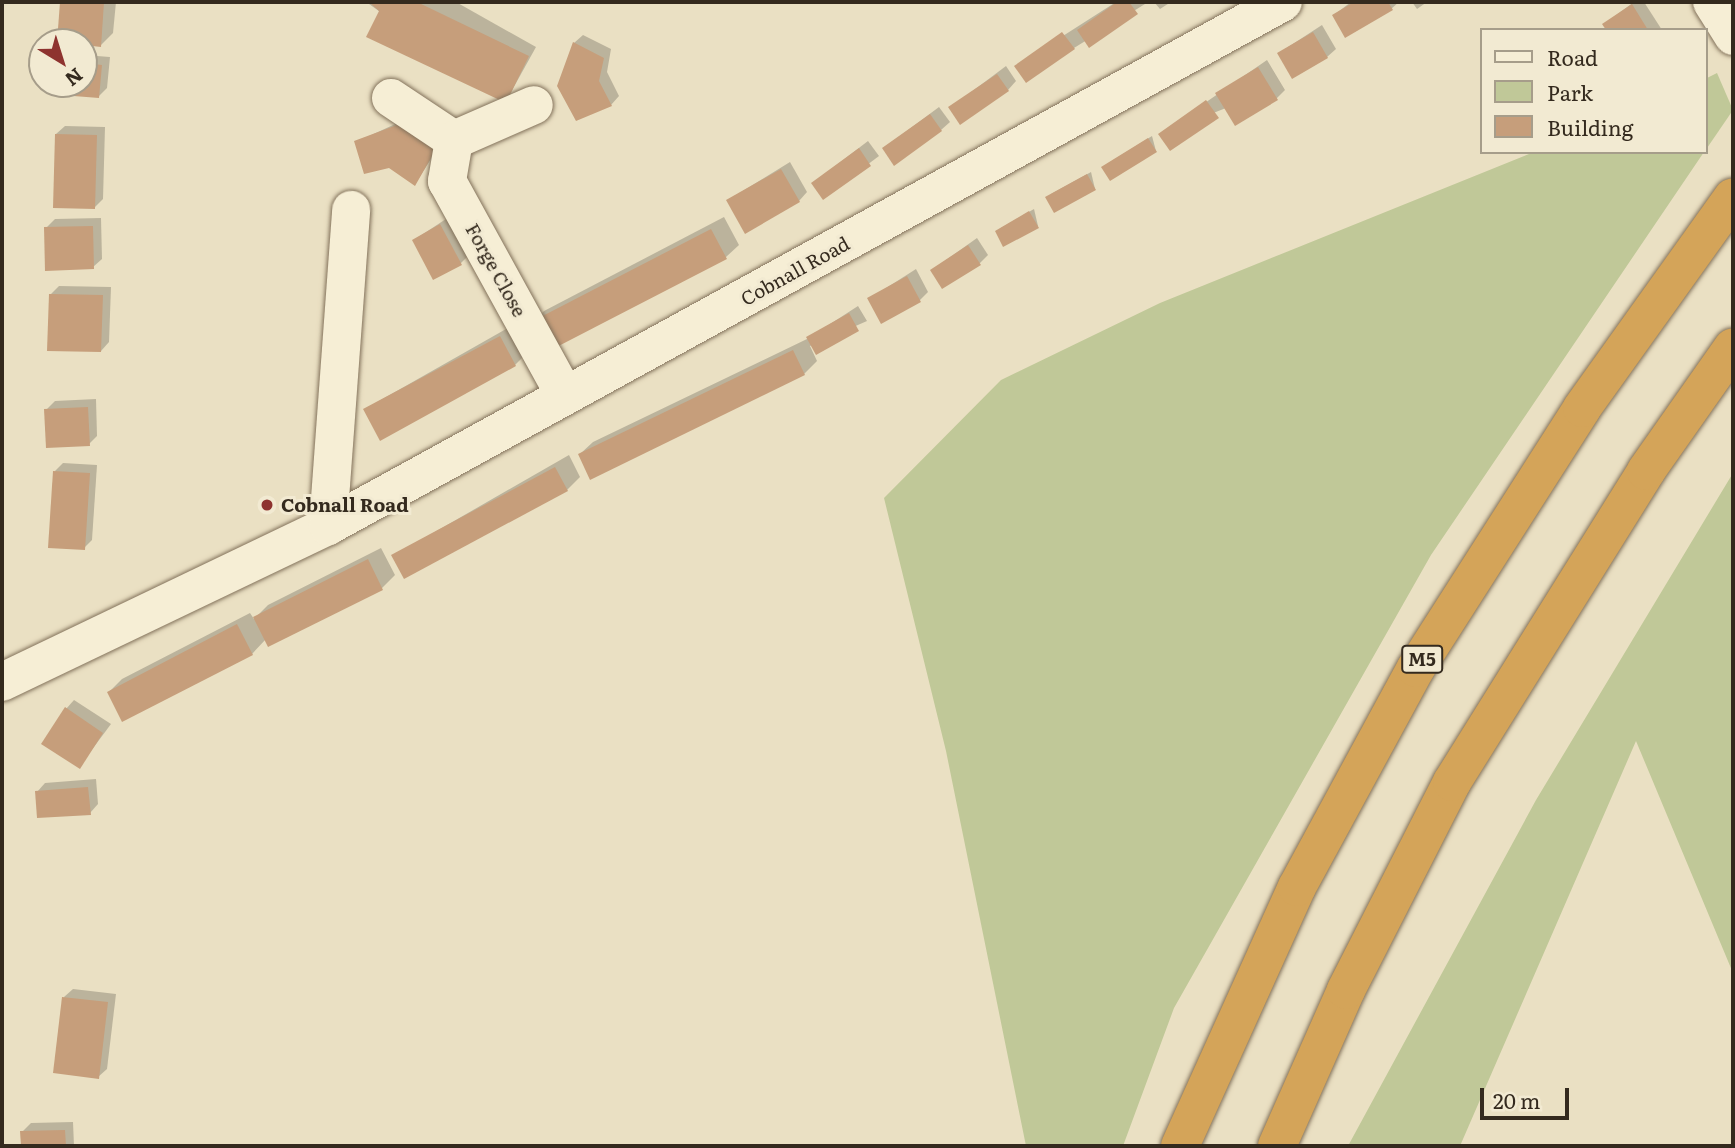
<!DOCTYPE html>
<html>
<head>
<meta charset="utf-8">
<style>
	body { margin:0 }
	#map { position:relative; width:1735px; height:1148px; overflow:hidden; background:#eae0c3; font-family:Literata,serif }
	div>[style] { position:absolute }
	.green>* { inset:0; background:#c0c898 }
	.shadow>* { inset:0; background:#0003 }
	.building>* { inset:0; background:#c69e7b }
	.roads { filter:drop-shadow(0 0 2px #83725b) drop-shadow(0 0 2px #83725b) }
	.minor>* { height:38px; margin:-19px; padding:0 19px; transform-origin:19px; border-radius:19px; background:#f6eed5 }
	.highway>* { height:38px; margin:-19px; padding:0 19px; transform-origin:19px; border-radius:19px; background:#d4a459 }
	.dots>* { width:19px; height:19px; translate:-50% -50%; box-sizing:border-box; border:4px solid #f2ead2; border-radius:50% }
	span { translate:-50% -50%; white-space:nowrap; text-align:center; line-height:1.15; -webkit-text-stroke:6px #f2ead2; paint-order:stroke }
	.shield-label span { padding:2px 5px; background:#f2ead2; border:2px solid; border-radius:5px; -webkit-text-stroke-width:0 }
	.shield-label { font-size:18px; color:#342a1e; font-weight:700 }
	.street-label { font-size:19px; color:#342a1e }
	.poi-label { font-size:19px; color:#342a1e; font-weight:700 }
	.left { translate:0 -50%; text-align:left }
	.frame { position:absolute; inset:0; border:4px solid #342a1e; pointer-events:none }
	.legend { position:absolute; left:1480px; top:28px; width:228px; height:126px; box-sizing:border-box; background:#f2ead2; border:2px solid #a69d8a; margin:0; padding:9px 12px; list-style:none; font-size:21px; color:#342a1e }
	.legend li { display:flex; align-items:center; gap:14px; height:35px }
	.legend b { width:35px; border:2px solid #a69d8a }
	.north { position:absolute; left:28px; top:28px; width:70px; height:70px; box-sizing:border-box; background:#f2ead2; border:2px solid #a69d8a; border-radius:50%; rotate:142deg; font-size:19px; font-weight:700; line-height:28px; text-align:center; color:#342a1e }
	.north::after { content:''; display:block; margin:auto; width:24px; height:32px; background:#8e332f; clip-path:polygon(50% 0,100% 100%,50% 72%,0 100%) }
	.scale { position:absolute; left:1480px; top:1088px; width:89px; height:32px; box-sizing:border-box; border:4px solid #342a1e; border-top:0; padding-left:9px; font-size:21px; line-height:24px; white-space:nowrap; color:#342a1e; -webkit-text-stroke:5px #f2ead2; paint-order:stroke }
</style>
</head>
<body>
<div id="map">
	<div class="green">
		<i style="clip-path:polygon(1717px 73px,1733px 110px,1705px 151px,1705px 79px)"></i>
		<i style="clip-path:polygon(1534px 152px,1704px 152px,1431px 555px,1174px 1008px,1123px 1146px,1026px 1146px,946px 751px,884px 498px,1001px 380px,1160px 303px)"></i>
		<i style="clip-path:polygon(1733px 473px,1733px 973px,1636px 741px,1460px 1146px,1348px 1146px,1536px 800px)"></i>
	</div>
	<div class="shadow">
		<i style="clip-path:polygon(62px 2px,116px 2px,113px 33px,100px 46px,58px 42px)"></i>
		<i style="clip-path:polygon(456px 2px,536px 47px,506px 101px,369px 4px)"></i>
		<i style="clip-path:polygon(1116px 2px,1145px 4px,1074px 48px,1016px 66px)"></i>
		<i style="clip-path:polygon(1154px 2px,1171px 2px,1160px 9px)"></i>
		<i style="clip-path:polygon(1351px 2px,1399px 2px,1391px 9px,1334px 15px)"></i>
		<i style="clip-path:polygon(1412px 2px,1427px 2px,1417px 9px)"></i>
		<i style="clip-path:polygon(1634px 2px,1644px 2px,1662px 30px,1608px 30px,1604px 24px)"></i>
		<i style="clip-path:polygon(1322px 25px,1336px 49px,1327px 57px,1279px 53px)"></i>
		<i style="clip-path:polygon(583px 35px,611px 49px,607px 72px,619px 96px,611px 105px,574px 43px)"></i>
		<i style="clip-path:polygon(84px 55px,110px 57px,107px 88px,99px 96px,64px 84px,84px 84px)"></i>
		<i style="clip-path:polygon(1267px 60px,1285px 90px,1277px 98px,1226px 108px,1160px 134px)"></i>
		<i style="clip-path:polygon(1006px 66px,1016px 81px,1008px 90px,950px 108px)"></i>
		<i style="clip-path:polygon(939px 107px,950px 122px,941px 130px,884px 148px)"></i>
		<i style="clip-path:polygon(415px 115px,447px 134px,415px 184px,356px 142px)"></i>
		<i style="clip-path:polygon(65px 126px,105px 127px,103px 199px,95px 207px,56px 134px)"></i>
		<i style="clip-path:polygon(1152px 136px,1156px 151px,1107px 164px)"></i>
		<i style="clip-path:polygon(868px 141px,879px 156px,823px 198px,813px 183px)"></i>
		<i style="clip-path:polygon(790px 162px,807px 192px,799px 201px,728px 200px)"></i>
		<i style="clip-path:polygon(1091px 172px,1095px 189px,1051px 194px)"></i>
		<i style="clip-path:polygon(1034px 209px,1038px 226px,997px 231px,1001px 228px)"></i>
		<i style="clip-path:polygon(449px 217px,469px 255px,460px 264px,414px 240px)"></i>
		<i style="clip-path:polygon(724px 217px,739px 245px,726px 257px,531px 324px,544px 311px)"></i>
		<i style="clip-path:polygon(101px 218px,102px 259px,93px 267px,46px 228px,55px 219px)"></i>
		<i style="clip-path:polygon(977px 238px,988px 255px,980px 263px,932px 270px)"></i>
		<i style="clip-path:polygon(916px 269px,928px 292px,920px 300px,869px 299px)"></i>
		<i style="clip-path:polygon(59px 286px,111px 287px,109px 342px,101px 351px,50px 295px)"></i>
		<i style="clip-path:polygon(858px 306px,867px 321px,810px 346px,817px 361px,804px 374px,580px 454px,593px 442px,807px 339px)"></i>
		<i style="clip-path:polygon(513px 325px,528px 352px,515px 365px,365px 409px)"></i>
		<i style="clip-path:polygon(96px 399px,97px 436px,89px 444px,46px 410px,55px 401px)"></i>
		<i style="clip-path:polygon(569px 455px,580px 477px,567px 490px,393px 556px)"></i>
		<i style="clip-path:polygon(63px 463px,97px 465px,92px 540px,84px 548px,55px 471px)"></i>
		<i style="clip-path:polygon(381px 548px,395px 575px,382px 588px,266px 639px,252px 654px,109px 692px,122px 679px,250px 613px,254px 619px,268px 605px)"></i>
		<i style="clip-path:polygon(74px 700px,111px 724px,79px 767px,66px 709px)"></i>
		<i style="clip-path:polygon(96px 779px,98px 804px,90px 813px,37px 792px,45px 783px)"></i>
		<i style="clip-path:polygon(73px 989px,116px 994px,107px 1069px,98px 1077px,64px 997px)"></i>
		<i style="clip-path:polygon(73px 1122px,74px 1146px,22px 1146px,22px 1132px,31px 1123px)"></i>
	</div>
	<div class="building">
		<i style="clip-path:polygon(60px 2px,104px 2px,101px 47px,57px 42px)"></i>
		<i style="clip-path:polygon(369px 2px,417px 2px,529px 56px,506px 103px,366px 37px,379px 11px)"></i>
		<i style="clip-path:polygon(1117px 2px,1129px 2px,1138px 14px,1089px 48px,1077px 30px)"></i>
		<i style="clip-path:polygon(1354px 2px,1388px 2px,1393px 10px,1345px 38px,1332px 15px)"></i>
		<i style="clip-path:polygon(1632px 4px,1648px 30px,1606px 30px,1602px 24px)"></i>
		<i style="clip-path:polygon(1062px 32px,1075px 49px,1026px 83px,1014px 66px)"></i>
		<i style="clip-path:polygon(1313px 32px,1328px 58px,1292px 79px,1277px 53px)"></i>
		<i style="clip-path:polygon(573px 42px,604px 58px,599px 81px,612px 106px,576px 121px,557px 86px)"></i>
		<i style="clip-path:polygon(84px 63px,102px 65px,99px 98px,61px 95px,62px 84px,84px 84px)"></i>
		<i style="clip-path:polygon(1258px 67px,1278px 100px,1235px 126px,1215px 93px)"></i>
		<i style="clip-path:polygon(997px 74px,1009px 91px,960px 125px,948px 107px)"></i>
		<i style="clip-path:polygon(1206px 100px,1219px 118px,1170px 151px,1158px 134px)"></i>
		<i style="clip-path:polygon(930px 114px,942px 131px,894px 166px,882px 148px)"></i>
		<i style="clip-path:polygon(405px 122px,440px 142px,415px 186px,389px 168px,364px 174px,354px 141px)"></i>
		<i style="clip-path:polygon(55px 134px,97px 135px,95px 209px,53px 208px)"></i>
		<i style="clip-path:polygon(1148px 138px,1157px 152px,1110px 181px,1101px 167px)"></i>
		<i style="clip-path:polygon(859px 148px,871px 166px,823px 200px,811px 183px)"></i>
		<i style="clip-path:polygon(781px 169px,800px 202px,745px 234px,726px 200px)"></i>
		<i style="clip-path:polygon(1087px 174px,1096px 190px,1054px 213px,1045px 197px)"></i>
		<i style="clip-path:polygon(1029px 211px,1039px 228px,1003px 247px,995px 231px)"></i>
		<i style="clip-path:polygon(440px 224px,462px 265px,433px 280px,412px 240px)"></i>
		<i style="clip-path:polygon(93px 226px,94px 269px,45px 271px,44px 227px)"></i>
		<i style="clip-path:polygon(711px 229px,727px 259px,545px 353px,529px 323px)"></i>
		<i style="clip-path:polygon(968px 245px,981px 265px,942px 289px,930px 270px)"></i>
		<i style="clip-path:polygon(907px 276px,921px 302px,881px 324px,867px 298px)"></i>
		<i style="clip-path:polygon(49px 294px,103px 295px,101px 352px,47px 351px)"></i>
		<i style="clip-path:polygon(849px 313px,859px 331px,816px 355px,806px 337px)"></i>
		<i style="clip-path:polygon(500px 336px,516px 366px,380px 441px,363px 409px)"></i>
		<i style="clip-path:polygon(793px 350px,805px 375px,590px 480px,578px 454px)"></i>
		<i style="clip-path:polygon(88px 407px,90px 446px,46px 448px,44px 409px)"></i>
		<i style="clip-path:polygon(555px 467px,568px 491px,404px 579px,391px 555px)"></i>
		<i style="clip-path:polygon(53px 471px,90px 473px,85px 550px,48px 548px)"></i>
		<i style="clip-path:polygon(368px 559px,383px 590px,268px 647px,253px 617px)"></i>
		<i style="clip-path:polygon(237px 624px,253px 655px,122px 722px,107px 692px)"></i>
		<i style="clip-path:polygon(65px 707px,103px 733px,80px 769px,41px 744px)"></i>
		<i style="clip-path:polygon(88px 787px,91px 815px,37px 818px,35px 791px)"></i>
		<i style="clip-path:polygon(62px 997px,108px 1002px,99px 1079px,53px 1073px)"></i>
		<i style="clip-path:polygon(65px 1130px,66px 1146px,21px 1146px,20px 1131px)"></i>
	</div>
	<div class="roads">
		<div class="minor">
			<i style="left:1712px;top:2px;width:40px;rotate:58deg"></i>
			<i style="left:391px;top:98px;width:76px;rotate:33.7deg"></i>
			<i style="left:454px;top:140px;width:87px;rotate:-23.6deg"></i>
			<i style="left:454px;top:140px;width:42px;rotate:99.7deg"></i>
			<i style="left:447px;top:181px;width:245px;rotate:61.2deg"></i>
			<i style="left:328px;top:526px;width:317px;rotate:-85.8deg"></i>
			<i style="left:2px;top:682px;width:361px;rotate:-25.6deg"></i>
			<i style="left:328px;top:526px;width:1089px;rotate:-28.75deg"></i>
		</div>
		<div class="highway">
			<i style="left:1180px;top:1146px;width:284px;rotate:-65.7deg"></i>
			<i style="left:1297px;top:887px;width:249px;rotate:-61.5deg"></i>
			<i style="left:1416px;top:668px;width:308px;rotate:-57.4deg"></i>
			<i style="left:1582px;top:408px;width:259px;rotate:-54.4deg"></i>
			<i style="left:1277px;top:1146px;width:171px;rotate:-66.1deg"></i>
			<i style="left:1346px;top:990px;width:233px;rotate:-63deg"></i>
			<i style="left:1452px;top:782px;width:367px;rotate:-58deg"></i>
			<i style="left:1646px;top:471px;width:151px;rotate:-54.9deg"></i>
		</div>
	</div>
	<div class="dots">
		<i style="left:267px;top:505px;background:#8e332f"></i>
	</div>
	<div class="shield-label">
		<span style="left:1422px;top:659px">M5</span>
	</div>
	<div class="street-label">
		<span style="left:496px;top:270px;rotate:61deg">Forge Close</span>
		<span style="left:795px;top:271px;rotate:-29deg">Cobnall Road</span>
	</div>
	<div class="poi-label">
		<span class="left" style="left:281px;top:505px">Cobnall Road</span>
	</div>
	<div class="frame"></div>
	<ul class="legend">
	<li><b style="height:9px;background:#f6eed5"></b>Road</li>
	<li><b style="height:19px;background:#c0c898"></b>Park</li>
	<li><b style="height:19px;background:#c69e7b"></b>Building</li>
	</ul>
	<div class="north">N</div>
	<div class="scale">20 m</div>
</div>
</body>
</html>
